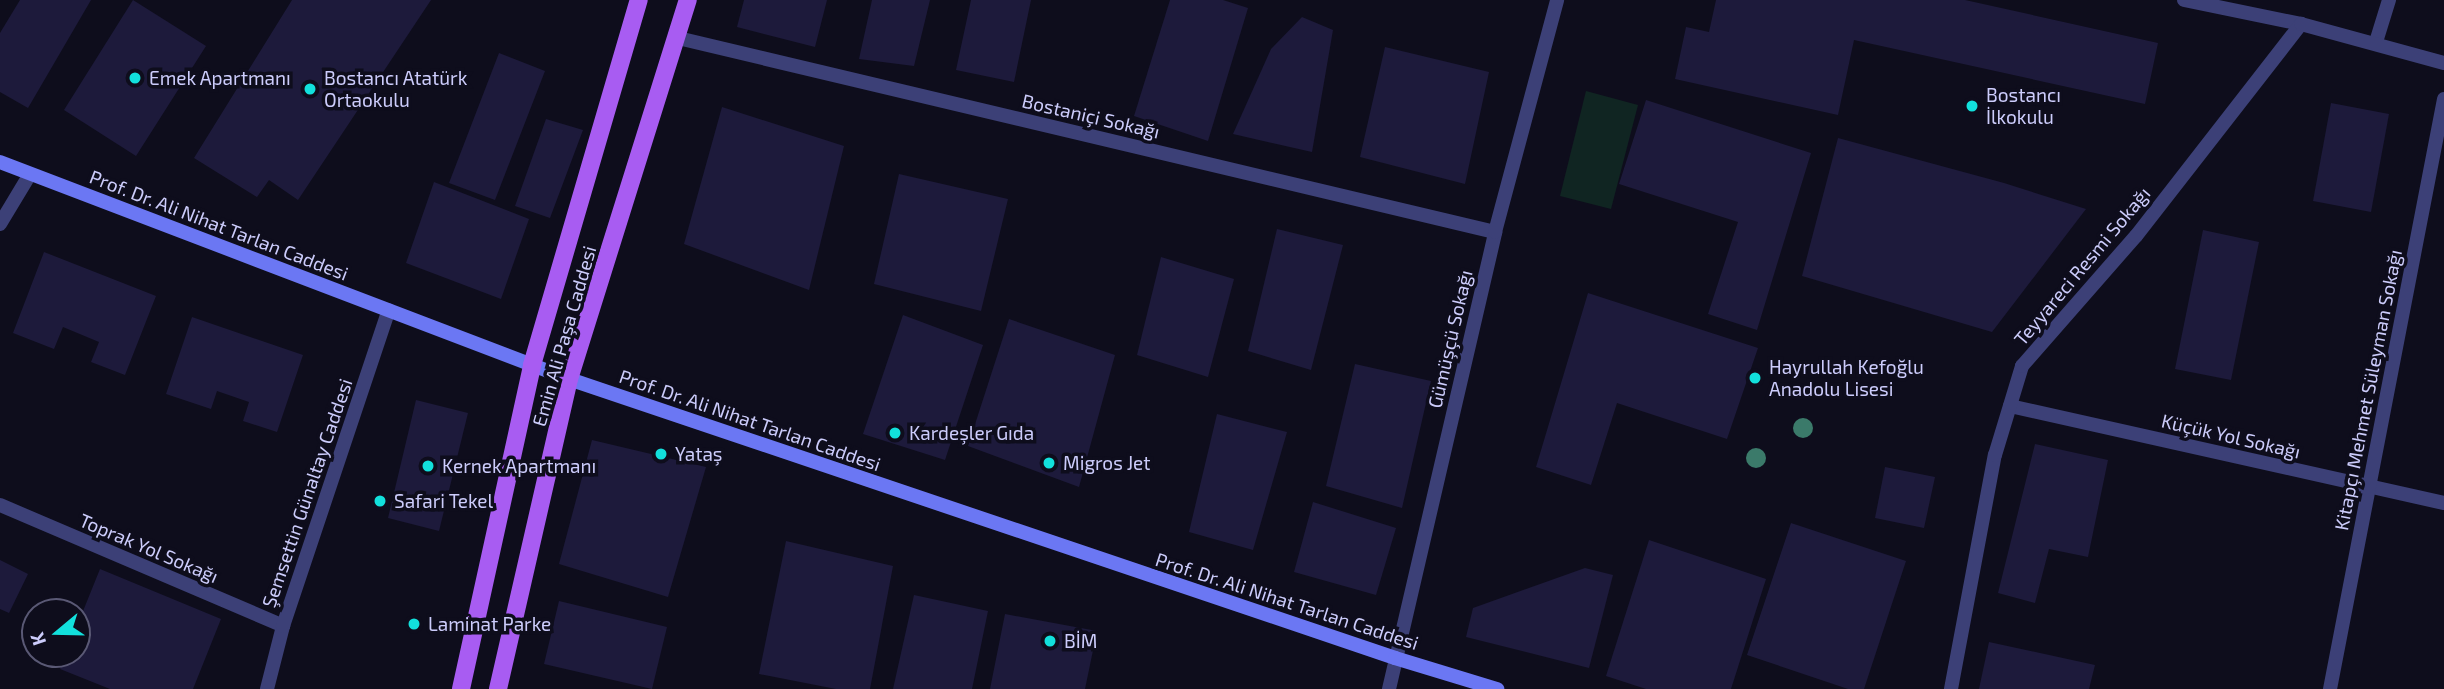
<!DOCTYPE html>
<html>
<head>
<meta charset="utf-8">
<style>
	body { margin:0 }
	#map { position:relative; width:2444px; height:689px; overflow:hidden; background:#0e0d1c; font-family:"Exo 2",sans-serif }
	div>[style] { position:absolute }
	.green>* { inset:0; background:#102522 }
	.building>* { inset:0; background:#1d1a3b }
	.street>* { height:14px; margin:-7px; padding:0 7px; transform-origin:7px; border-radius:7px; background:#3c4077 }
	.secondary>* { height:14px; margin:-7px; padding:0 7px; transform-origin:7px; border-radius:7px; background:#6b77f3 }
	.primary>* { height:18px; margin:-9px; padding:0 9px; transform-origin:9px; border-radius:9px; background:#a85cf2 }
	.trees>* { width:20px; height:20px; margin:-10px; border-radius:50%; background:#3b7a6a }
	.dots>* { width:19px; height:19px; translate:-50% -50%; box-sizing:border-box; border:4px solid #0e0d1c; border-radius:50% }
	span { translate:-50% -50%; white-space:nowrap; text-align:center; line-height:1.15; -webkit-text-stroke:7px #0e0d1c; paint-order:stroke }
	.poi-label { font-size:19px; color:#ccccfb }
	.left { translate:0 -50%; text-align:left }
	.street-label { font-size:19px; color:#ccccfb }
	.north { position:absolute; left:21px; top:598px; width:70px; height:70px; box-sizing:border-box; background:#0e0d1c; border:2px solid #5a5975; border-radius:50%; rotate:251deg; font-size:19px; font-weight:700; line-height:28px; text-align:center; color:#ccccfb }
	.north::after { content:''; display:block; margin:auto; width:24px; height:32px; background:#12e0dc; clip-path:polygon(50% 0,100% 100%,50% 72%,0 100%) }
</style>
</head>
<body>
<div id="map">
	<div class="green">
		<i style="clip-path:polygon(1586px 91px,1638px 105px,1611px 209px,1560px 196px)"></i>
	</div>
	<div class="building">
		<i style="clip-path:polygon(20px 0,91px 0,28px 108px,0 92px,0 33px)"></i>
		<i style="clip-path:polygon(133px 0,206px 46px,136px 156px,64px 110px)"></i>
		<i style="clip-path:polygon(292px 0,431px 0,298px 200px,269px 180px,257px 197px,194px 158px)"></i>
		<i style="clip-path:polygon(744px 0,827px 0,815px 47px,737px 27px)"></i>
		<i style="clip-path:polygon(872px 0,930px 0,914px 66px,859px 59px)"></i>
		<i style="clip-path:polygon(971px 0,1031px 0,1014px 82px,956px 70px)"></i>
		<i style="clip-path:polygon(1170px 0,1223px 0,1248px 8px,1208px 141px,1134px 116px)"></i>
		<i style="clip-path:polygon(1716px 0,1965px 0,2158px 43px,2145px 104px,1854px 40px,1838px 115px,1675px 79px,1686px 27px,1709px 32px)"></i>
		<i style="clip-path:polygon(1302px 17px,1333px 30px,1312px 152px,1233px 134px,1271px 49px)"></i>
		<i style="clip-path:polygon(1385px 47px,1489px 72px,1465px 184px,1360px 157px)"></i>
		<i style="clip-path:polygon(499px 53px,545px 71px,495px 200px,449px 183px)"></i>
		<i style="clip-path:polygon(1646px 100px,1811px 153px,1757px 330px,1708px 314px,1738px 222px,1619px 184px)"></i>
		<i style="clip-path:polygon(2331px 103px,2389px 114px,2371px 212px,2313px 201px)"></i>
		<i style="clip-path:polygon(722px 107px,844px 146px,809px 290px,684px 244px)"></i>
		<i style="clip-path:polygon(546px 119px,583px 130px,550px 218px,515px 206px)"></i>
		<i style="clip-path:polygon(1838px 138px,2004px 183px,2086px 209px,1992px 332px,1802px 276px)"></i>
		<i style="clip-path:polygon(899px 174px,1008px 199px,981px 311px,874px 284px)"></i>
		<i style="clip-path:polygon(434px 182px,529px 219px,501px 299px,406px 263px)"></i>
		<i style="clip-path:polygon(1277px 229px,1343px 245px,1311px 370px,1248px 351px)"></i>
		<i style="clip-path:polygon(2203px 230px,2259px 242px,2231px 380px,2175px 369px)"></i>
		<i style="clip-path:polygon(44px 252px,156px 296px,125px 375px,91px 362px,99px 342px,63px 327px,54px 349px,13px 333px)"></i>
		<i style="clip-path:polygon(1161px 257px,1234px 279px,1208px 377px,1137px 355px)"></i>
		<i style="clip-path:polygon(1588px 293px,1758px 348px,1727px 439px,1617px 403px,1591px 485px,1536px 467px)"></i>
		<i style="clip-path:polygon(903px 315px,983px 345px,945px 460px,863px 434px)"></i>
		<i style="clip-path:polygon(192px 317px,303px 355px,277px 432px,243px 421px,249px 402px,217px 391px,211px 409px,166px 394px)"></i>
		<i style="clip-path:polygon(1009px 319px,1115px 355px,1079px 487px,968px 446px)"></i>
		<i style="clip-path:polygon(1355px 364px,1431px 381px,1402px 508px,1326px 486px)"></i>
		<i style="clip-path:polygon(416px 400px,468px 413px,439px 531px,388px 518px)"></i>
		<i style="clip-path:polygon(1217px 414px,1287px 432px,1253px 550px,1189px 532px)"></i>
		<i style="clip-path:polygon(592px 440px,706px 467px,668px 597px,559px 564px)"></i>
		<i style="clip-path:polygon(2035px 444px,2108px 460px,2088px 557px,2049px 549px,2035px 603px,1998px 593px)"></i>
		<i style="clip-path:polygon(1885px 467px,1935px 477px,1924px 528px,1875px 518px)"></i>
		<i style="clip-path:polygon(1313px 502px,1396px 528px,1376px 595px,1294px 572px)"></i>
		<i style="clip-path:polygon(1791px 523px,1906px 561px,1864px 689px,1848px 689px,1747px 655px)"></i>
		<i style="clip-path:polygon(1649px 540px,1766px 579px,1731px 689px,1646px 689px,1606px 676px)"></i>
		<i style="clip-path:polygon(786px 541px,893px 566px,870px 689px,836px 689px,759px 674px)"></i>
		<i style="clip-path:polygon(0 560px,28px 574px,9px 613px,0 609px)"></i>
		<i style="clip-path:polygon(1585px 568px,1613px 575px,1589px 668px,1466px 637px,1473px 608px)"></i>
		<i style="clip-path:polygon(100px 569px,221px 619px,193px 689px,110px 689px,60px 669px,66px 654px,77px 654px,77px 626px)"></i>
		<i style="clip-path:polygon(914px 595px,988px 611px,972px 689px,893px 689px)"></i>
		<i style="clip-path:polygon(559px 601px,667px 627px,652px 689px,544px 664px)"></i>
		<i style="clip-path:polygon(1005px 614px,1097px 631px,1085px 689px,990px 689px)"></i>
		<i style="clip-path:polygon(1989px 642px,2095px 665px,2089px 689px,1979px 689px)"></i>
	</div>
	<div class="street">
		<i style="left:2184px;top:0;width:119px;rotate:11.6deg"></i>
		<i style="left:678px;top:38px;width:840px;rotate:13.36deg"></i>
		<i style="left:2376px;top:42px;width:44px;rotate:-72.8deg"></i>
		<i style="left:0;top:224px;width:58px;rotate:-59deg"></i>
		<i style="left:2010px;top:406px;width:445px;rotate:12.6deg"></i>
		<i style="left:0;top:505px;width:308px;rotate:23.1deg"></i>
		<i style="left:267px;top:689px;width:65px;rotate:-75.7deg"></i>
		<i style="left:283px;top:626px;width:333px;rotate:-71.5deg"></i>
		<i style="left:1389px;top:689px;width:469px;rotate:-76.9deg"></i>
		<i style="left:1495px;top:232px;width:240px;rotate:-75deg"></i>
		<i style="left:1951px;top:689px;width:238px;rotate:-79.4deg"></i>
		<i style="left:1995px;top:455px;width:93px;rotate:-73.1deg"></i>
		<i style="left:2022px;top:366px;width:173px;rotate:-48.8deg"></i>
		<i style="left:2136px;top:236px;width:269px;rotate:-52.1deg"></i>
		<i style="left:2301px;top:24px;width:148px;rotate:15.3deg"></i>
		<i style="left:2330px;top:689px;width:601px;rotate:-79.06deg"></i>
	</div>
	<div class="secondary">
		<i style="left:0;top:162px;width:609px;rotate:20.88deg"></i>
		<i style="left:569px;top:379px;width:872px;rotate:18.66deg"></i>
		<i style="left:1395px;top:658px;width:107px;rotate:16.9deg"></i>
	</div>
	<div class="primary">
		<i style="left:461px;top:689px;width:332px;rotate:-77.6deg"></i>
		<i style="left:532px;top:365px;width:380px;rotate:-73.7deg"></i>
		<i style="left:498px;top:689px;width:318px;rotate:-77.1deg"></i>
		<i style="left:569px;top:379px;width:397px;rotate:-72.6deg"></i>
	</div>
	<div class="trees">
		<i style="left:1803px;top:428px"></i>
		<i style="left:1756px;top:458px"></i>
	</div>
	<div class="dots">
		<i style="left:135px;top:78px;background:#12e0dc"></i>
		<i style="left:310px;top:89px;background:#12e0dc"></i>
		<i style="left:1972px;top:106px;background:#12e0dc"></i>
		<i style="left:1755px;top:378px;background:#12e0dc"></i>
		<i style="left:895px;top:433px;background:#12e0dc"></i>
		<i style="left:661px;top:454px;background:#12e0dc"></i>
		<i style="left:1049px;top:463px;background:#12e0dc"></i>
		<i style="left:428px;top:466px;background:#12e0dc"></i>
		<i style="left:380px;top:501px;background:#12e0dc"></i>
		<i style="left:414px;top:624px;background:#12e0dc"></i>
		<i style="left:1050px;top:641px;background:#12e0dc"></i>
	</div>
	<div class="poi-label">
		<span class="left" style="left:149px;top:78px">Emek Apartmanı</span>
		<span class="left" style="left:324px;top:89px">Bostancı Atatürk<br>Ortaokulu</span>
		<span class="left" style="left:1986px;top:106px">Bostancı<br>İlkokulu</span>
		<span class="left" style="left:1769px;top:378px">Hayrullah Kefoğlu<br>Anadolu Lisesi</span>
		<span class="left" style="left:909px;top:433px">Kardeşler Gıda</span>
		<span class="left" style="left:675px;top:454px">Yataş</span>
		<span class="left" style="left:1063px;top:463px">Migros Jet</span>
		<span class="left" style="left:442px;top:466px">Kernek Apartmanı</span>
		<span class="left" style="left:394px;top:501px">Safari Tekel</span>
		<span class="left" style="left:428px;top:624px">Laminat Parke</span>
		<span class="left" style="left:1064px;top:641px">BİM</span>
	</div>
	<div class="street-label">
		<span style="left:1091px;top:116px;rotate:13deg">Bostaniçi Sokağı</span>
		<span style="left:219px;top:225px;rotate:21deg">Prof. Dr. Ali Nihat Tarlan Caddesi</span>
		<span style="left:2082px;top:266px;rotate:-50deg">Teyyareci Resmi Sokağı</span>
		<span style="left:564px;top:336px;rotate:-74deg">Emin Ali Paşa Caddesi</span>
		<span style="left:1450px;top:339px;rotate:-77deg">Gümüşçü Sokağı</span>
		<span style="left:2368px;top:390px;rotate:-79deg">Kitapçı Mehmet Süleyman Sokağı</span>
		<span style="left:750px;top:420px;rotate:19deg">Prof. Dr. Ali Nihat Tarlan Caddesi</span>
		<span style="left:2231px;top:436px;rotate:13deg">Küçük Yol Sokağı</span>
		<span style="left:307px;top:493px;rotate:-71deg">Şemsettin Günaltay Caddesi</span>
		<span style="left:149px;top:548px;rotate:23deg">Toprak Yol Sokağı</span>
		<span style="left:1287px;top:601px;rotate:18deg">Prof. Dr. Ali Nihat Tarlan Caddesi</span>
	</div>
	<div class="north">K</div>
</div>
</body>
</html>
